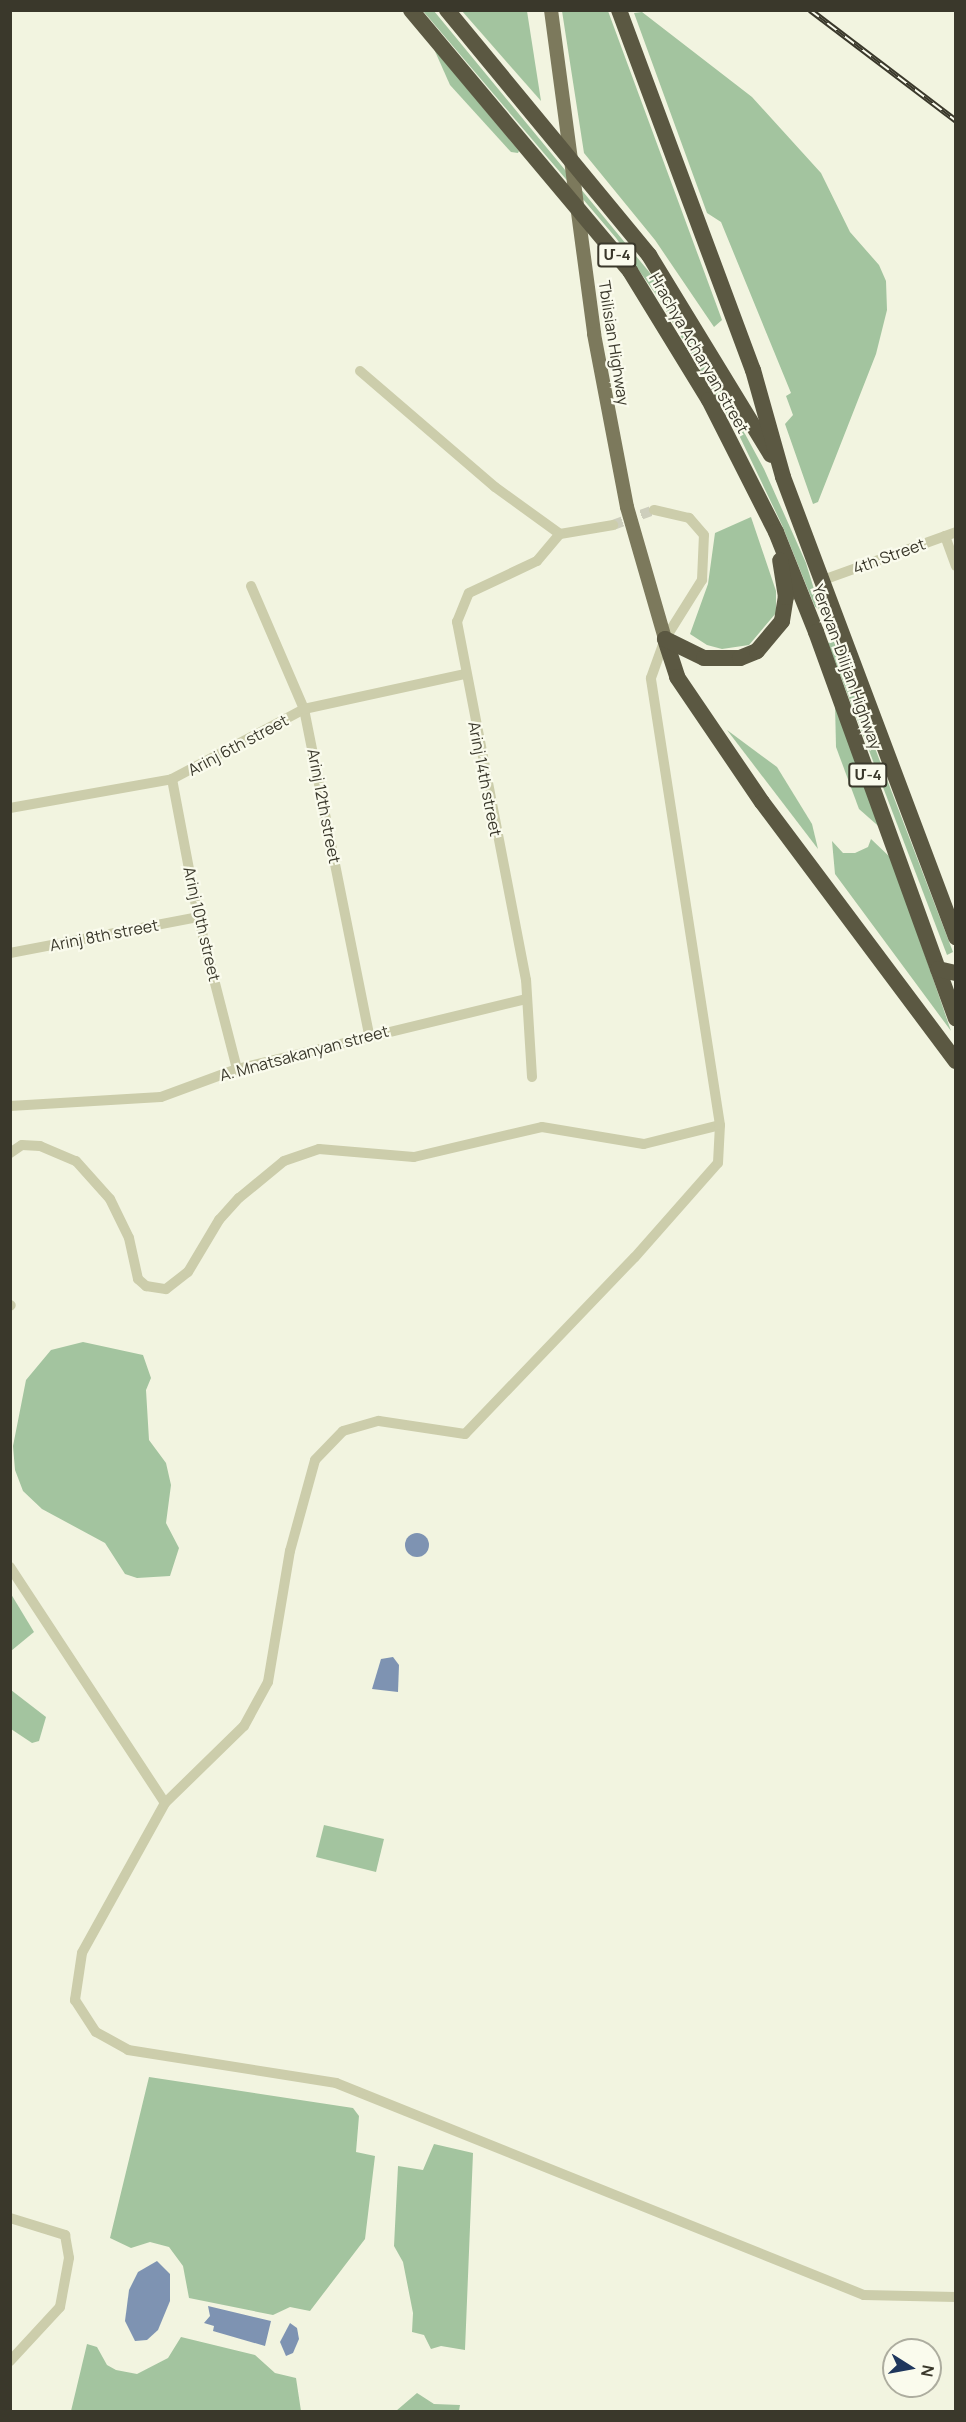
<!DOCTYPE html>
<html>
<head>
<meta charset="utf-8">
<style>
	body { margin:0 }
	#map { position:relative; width:966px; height:2422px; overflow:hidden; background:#f2f4e0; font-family:Manrope,"Noto Sans Armenian",sans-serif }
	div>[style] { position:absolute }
	.green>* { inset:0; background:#a3c49f }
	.water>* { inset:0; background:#7e93b2 }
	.round { border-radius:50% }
	.minor-tunnel>* { height:10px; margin-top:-5px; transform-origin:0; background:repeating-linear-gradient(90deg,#cdcebc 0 10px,transparent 0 15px) }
	.minor>* { height:10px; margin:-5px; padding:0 5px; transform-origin:5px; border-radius:5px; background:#cccdab }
	.major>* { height:14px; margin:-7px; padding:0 7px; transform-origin:7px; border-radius:7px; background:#7c795c }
	.highway>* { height:16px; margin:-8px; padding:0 8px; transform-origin:8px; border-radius:8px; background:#5b5842 }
	.rail>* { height:6px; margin-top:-3px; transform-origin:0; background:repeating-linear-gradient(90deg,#fafbed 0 11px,#3a382b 0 22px); box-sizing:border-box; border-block:2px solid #3a382b }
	span { translate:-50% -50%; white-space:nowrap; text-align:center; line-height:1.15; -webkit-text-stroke:4.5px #fafbed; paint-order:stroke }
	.shield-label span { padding:2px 4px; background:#fafbed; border:2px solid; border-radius:4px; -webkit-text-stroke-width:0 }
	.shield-label { font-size:15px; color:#3a382b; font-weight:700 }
	.street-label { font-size:16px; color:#3a382b }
	.frame { position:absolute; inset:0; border:12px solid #3a382b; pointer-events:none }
	.north { position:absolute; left:882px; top:2338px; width:60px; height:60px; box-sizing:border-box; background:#fafbed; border:2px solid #adad9f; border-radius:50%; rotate:101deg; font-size:16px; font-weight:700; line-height:24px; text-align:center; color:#3a382b }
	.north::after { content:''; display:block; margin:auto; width:21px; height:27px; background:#1f375d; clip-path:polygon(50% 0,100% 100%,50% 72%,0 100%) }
</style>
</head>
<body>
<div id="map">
	<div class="green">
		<i style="clip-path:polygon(423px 11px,434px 11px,650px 273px,705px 360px,764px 469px,806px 563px,820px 609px,815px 607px,782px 525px,738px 433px,657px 296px,616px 238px)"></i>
		<i style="clip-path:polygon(462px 11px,527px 11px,541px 101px)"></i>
		<i style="clip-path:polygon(562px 11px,608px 11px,722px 320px,714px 327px,655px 240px,584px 153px)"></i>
		<i style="clip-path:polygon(642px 12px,752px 97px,821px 173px,850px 232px,879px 265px,886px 281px,887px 310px,876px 354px,818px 502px,813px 504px,785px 424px,793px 415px,786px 396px,791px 393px,721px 222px,707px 213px,634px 13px)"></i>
		<i style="clip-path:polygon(434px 49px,519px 151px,518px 153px,511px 152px,450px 85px)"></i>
		<i style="clip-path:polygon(751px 517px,776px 591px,776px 613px,749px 645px,722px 649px,707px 645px,690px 634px,708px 584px,715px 533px)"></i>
		<i style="clip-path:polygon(834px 641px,953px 952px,947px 955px,828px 643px)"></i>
		<i style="clip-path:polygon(835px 704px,884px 831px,859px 809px,836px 747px)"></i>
		<i style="clip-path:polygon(727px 730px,777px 767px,812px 824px,818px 849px)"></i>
		<i style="clip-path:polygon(871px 839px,892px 859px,951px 1031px,835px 874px,832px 841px,843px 853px,855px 853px,868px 847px)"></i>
		<i style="clip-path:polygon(83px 1342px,143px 1355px,151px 1378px,146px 1390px,149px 1440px,166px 1463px,171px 1485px,166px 1523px,179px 1548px,170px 1576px,137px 1578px,125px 1574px,105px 1543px,42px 1509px,23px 1491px,15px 1470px,13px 1446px,26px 1380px,51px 1350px)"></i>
		<i style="clip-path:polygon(11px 1594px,34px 1632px,11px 1651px,10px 1651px)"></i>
		<i style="clip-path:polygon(11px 1690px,46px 1717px,39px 1741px,32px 1743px,11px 1729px)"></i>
		<i style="clip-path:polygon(324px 1825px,384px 1839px,376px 1872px,316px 1857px)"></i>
		<i style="clip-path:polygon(149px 2077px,353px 2108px,359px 2116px,356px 2152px,375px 2156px,365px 2239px,310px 2311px,290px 2307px,273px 2315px,189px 2298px,183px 2266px,169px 2247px,150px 2242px,131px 2248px,110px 2238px)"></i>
		<i style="clip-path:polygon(434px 2144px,473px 2153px,465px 2350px,441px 2346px,431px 2349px,424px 2335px,412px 2332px,413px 2313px,403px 2262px,394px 2246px,398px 2166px,423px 2170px)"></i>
		<i style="clip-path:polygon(181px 2337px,255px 2355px,275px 2373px,296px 2378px,301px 2411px,71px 2411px,87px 2344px,97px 2347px,107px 2365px,116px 2370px,137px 2374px,168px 2358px)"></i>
		<i style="clip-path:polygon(417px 2393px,434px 2404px,460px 2405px,459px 2411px,396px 2411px)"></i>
	</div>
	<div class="water">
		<i class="round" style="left:405px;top:1533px;width:24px;height:24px"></i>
		<i style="clip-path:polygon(393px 1657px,399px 1665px,398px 1692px,372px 1689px,381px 1659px)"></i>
		<i style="clip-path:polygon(157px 2261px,170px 2274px,170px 2301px,158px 2330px,147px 2340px,135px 2341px,125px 2321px,129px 2290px,138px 2272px)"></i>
		<i style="clip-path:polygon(208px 2306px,271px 2321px,265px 2346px,213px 2331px,214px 2326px,204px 2323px,210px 2316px)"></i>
		<i style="clip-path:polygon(290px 2323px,297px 2328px,299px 2339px,293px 2353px,286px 2356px,280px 2342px)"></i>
	</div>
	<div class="minor-tunnel">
		<i style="left:613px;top:525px;width:44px;rotate:-20.1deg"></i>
	</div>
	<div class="minor">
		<i style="left:360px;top:371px;width:178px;rotate:40.7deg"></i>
		<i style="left:495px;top:487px;width:80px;rotate:35.9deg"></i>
		<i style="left:560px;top:534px;width:54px;rotate:-9.6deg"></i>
		<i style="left:945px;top:536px;width:32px;rotate:70deg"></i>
		<i style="left:823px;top:580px;width:141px;rotate:-19.8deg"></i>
		<i style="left:251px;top:586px;width:134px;rotate:66.7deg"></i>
		<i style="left:304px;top:709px;width:332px;rotate:78.7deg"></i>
		<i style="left:172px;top:779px;width:140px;rotate:79.3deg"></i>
		<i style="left:198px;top:917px;width:157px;rotate:75.6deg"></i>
		<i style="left:10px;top:808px;width:165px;rotate:-10.1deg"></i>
		<i style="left:172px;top:779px;width:149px;rotate:-27.9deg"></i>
		<i style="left:304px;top:709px;width:164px;rotate:-12.3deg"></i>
		<i style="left:10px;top:953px;width:191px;rotate:-10.8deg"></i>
		<i style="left:532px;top:1077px;width:97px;rotate:-93.5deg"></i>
		<i style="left:526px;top:980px;width:365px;rotate:-100.9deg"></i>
		<i style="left:457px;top:622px;width:31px;rotate:-68deg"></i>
		<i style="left:469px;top:593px;width:75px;rotate:-25.2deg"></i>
		<i style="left:537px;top:561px;width:35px;rotate:-50deg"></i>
		<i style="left:10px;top:1106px;width:151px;rotate:-3.4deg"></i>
		<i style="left:161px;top:1097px;width:81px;rotate:-20.2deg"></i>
		<i style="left:237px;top:1069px;width:297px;rotate:-13.6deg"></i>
		<i style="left:10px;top:1153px;width:14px;rotate:-34deg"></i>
		<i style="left:22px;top:1145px;width:18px;rotate:3deg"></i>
		<i style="left:40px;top:1146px;width:39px;rotate:23deg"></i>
		<i style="left:76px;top:1161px;width:51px;rotate:48.2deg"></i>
		<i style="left:110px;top:1199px;width:43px;rotate:64deg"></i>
		<i style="left:129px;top:1238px;width:42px;rotate:77.6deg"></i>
		<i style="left:138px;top:1279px;width:11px;rotate:41deg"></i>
		<i style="left:146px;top:1286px;width:20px;rotate:9deg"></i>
		<i style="left:166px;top:1289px;width:28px;rotate:-38deg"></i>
		<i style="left:188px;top:1272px;width:61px;rotate:-59.2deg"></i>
		<i style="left:219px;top:1220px;width:30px;rotate:-48deg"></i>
		<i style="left:239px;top:1198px;width:58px;rotate:-39.4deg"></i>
		<i style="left:284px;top:1161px;width:37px;rotate:-19deg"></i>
		<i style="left:319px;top:1149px;width:95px;rotate:4.8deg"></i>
		<i style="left:414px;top:1157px;width:131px;rotate:-13.2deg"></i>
		<i style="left:542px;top:1127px;width:103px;rotate:9.5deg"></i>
		<i style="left:644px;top:1144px;width:78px;rotate:-14deg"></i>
		<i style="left:10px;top:1306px;width:1px;rotate:-45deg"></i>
		<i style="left:10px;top:1567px;width:282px;rotate:56.7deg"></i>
		<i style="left:165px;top:1803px;width:110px;rotate:-44.3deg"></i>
		<i style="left:244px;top:1726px;width:50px;rotate:-61.4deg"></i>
		<i style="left:268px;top:1682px;width:133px;rotate:-80.5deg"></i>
		<i style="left:290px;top:1551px;width:94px;rotate:-74.6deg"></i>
		<i style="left:315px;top:1460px;width:40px;rotate:-46deg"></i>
		<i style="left:343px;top:1431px;width:37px;rotate:-16deg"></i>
		<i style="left:379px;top:1421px;width:87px;rotate:8.6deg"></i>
		<i style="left:465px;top:1434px;width:245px;rotate:-46.2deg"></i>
		<i style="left:635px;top:1257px;width:125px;rotate:-48.6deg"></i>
		<i style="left:718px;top:1163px;width:38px;rotate:-87deg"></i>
		<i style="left:720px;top:1125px;width:452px;rotate:-98.8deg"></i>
		<i style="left:651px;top:678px;width:41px;rotate:-70.3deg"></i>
		<i style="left:665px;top:639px;width:70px;rotate:-57.9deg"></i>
		<i style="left:702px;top:580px;width:45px;rotate:-87.5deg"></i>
		<i style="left:704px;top:535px;width:23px;rotate:-131deg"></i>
		<i style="left:689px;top:518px;width:36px;rotate:-167deg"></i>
		<i style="left:165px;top:1803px;width:171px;rotate:119deg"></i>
		<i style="left:82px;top:1953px;width:48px;rotate:98.5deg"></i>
		<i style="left:75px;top:2000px;width:38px;rotate:57deg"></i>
		<i style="left:96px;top:2032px;width:37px;rotate:29deg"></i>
		<i style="left:128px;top:2050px;width:211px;rotate:9deg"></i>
		<i style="left:336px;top:2083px;width:569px;rotate:21.88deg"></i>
		<i style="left:864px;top:2295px;width:92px;rotate:1.2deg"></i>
		<i style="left:10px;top:2218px;width:58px;rotate:17.2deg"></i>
		<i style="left:65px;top:2235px;width:23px;rotate:80deg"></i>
		<i style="left:69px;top:2258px;width:50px;rotate:100.4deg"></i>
		<i style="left:60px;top:2307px;width:74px;rotate:132.8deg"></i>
	</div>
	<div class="major">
		<i style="left:551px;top:10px;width:327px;rotate:82.4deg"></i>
		<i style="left:594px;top:334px;width:176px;rotate:79.2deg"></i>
		<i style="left:627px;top:507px;width:137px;rotate:73.9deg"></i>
	</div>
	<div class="highway">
		<i style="left:411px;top:10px;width:341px;rotate:50deg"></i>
		<i style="left:630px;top:271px;width:151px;rotate:58.5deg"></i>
		<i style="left:709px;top:400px;width:148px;rotate:63.1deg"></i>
		<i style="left:776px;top:532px;width:108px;rotate:68.2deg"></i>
		<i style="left:816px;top:632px;width:411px;rotate:70.1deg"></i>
		<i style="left:447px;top:10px;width:318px;rotate:50.5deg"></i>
		<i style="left:649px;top:255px;width:234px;rotate:58.6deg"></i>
		<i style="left:619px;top:10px;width:384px;rotate:69.6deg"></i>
		<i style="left:753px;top:370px;width:111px;rotate:74.3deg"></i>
		<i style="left:783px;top:477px;width:492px;rotate:69.4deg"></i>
		<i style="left:665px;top:639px;width:40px;rotate:72deg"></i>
		<i style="left:677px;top:677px;width:151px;rotate:55.8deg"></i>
		<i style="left:762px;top:802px;width:324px;rotate:53.2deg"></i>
		<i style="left:665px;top:639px;width:43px;rotate:26deg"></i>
		<i style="left:704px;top:658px;width:36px"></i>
		<i style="left:740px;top:658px;width:18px;rotate:-22deg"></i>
		<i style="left:757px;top:651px;width:39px;rotate:-50deg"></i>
		<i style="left:782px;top:621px;width:24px;rotate:-81deg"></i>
		<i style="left:786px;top:597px;width:37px;rotate:-99deg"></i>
		<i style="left:938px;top:969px;width:18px;rotate:13deg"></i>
	</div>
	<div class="rail">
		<i style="left:810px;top:10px;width:183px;rotate:37.2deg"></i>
	</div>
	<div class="shield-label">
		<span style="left:617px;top:255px">Մ-4</span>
		<span style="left:868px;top:775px">Մ-4</span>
	</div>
	<div class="street-label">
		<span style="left:614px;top:343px;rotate:81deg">Tbilisian Highway</span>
		<span style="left:699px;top:353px;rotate:60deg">Hrachya Acharyan street</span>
		<span style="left:889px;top:556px;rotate:-20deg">4th Street</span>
		<span style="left:847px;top:667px;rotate:70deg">Yerevan-Dilijan Highway</span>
		<span style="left:238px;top:745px;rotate:-28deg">Arinj 6th street</span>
		<span style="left:485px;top:779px;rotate:79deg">Arinj 14th street</span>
		<span style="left:324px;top:806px;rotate:79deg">Arinj 12th street</span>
		<span style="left:202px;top:924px;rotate:77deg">Arinj 10th street</span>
		<span style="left:104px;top:935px;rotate:-11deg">Arinj 8th street</span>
		<span style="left:304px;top:1053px;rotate:-15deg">A. Mnatsakanyan street</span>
	</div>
	<div class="frame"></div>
	<div class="north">N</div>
</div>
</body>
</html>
